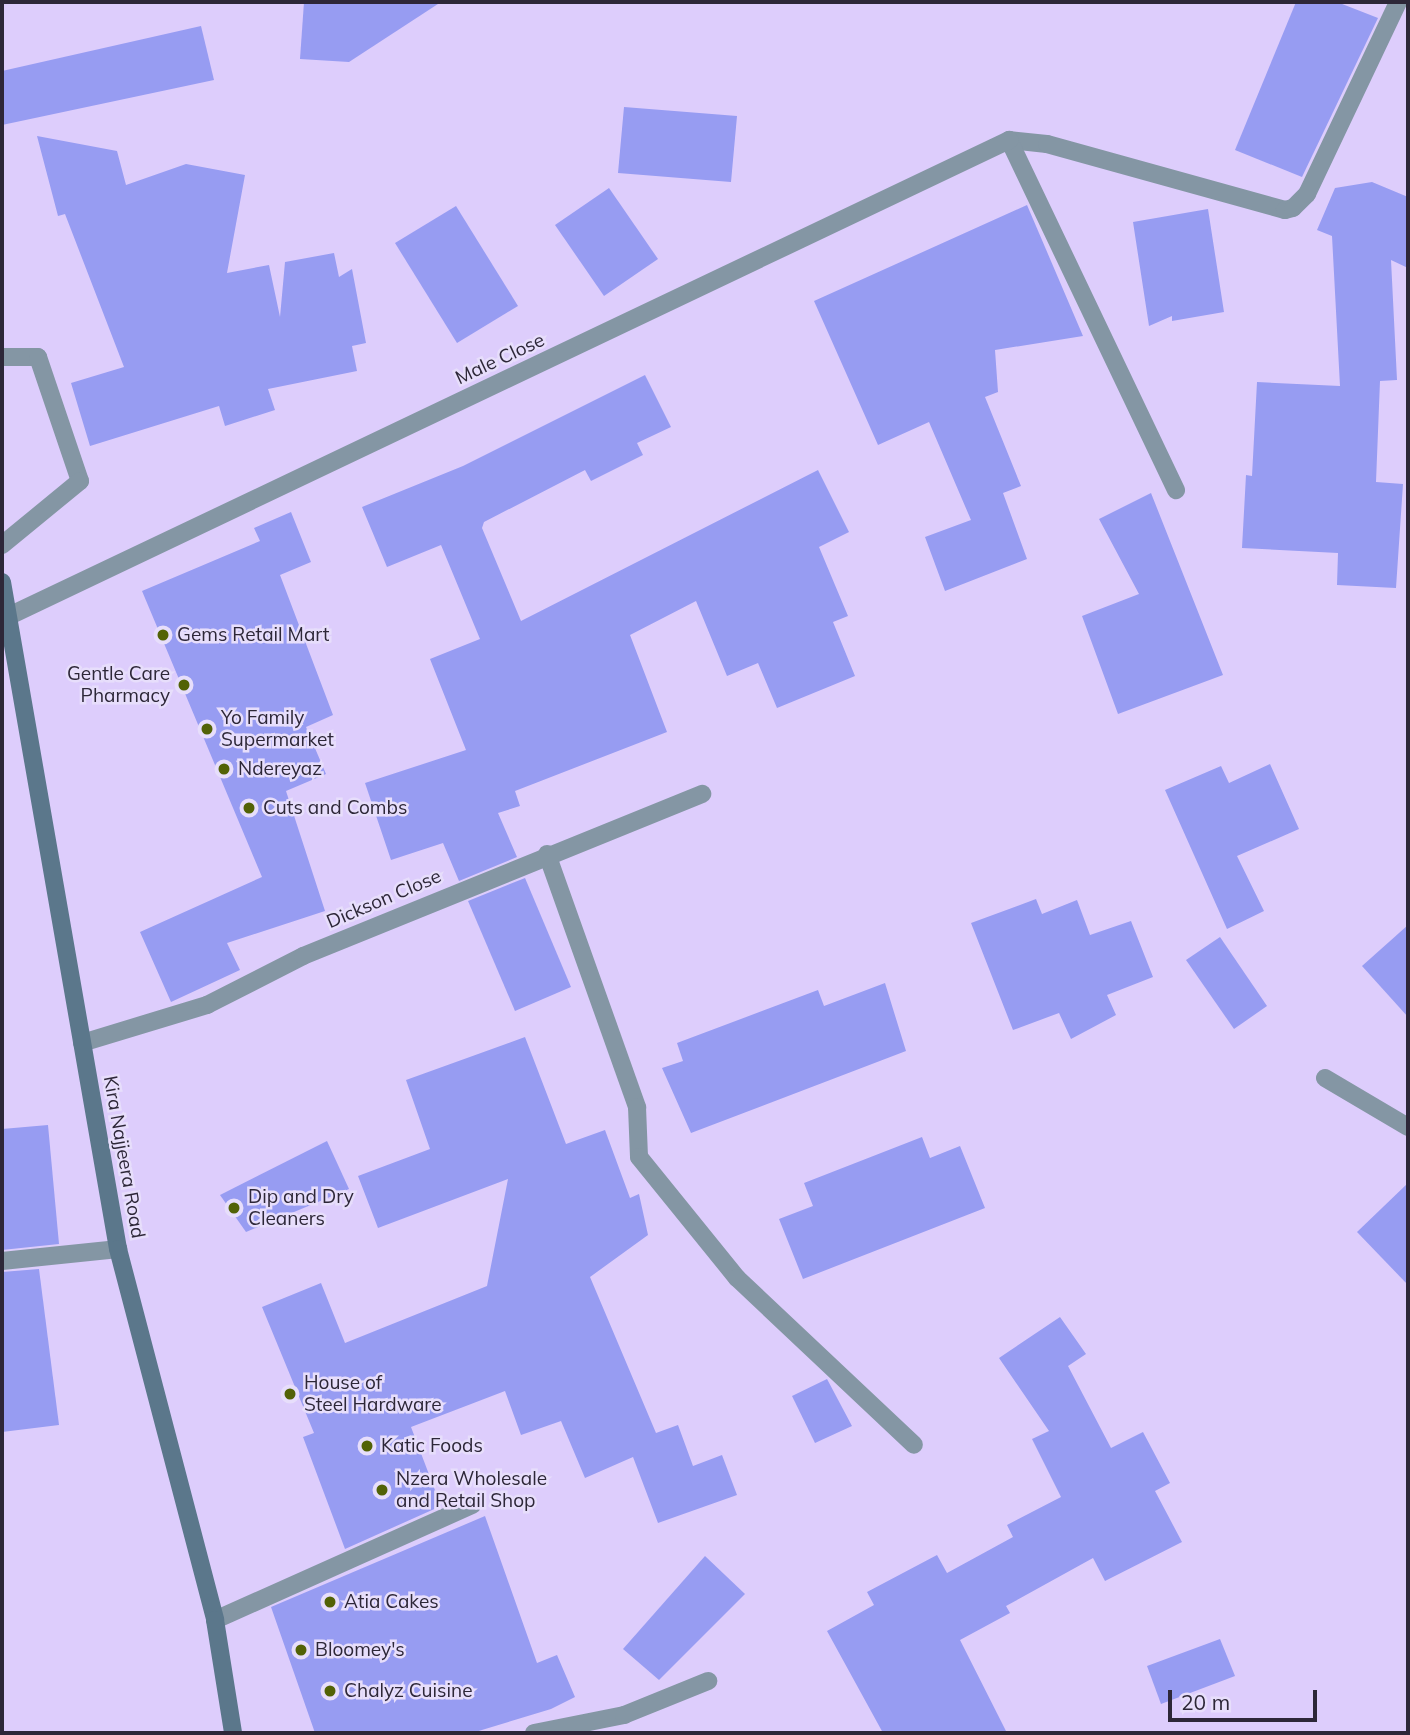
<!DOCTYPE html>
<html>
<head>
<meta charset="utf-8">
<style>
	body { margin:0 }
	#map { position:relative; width:1410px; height:1735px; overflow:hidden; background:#ddcdfc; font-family:Mulish,sans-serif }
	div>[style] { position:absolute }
	.building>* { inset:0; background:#979cf2 }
	.lane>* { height:18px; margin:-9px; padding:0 9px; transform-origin:9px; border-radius:9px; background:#8496a4 }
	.street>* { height:18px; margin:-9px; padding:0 9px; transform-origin:9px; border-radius:9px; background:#8496a4 }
	.secondary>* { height:18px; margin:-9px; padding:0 9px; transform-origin:9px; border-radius:9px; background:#5b778b }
	.dots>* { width:19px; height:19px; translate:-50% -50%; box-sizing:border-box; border:4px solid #e7defb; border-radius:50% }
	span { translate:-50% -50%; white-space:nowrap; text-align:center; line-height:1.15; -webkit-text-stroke:5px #e7defb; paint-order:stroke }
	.street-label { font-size:19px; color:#2d2738 }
	.poi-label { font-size:19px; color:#2d2738 }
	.left { translate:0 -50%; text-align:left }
	.right { translate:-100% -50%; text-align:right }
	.frame { position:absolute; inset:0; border:4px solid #2d2738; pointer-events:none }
	.scale { position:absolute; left:1168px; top:1690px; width:149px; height:32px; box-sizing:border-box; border:4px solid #2d2738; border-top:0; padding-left:9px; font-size:21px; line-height:24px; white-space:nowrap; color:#2d2738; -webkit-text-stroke:5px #e7defb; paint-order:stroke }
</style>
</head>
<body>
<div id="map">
	<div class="building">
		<i style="clip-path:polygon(304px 2px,441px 2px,349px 62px,300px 59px)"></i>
		<i style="clip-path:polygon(1296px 2px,1337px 2px,1378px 18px,1302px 177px,1235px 150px)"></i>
		<i style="clip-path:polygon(201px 26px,214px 80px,2px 125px,2px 71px)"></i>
		<i style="clip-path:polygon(624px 107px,737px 116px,731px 182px,618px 173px)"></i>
		<i style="clip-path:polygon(37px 136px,117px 151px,126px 185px,186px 164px,245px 175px,227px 273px,269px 265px,280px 317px,285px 262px,334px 253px,339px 277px,352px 269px,366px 343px,352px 346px,357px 371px,268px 389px,275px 410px,225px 426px,219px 406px,90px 446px,71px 383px,124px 367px,65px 214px,58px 216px)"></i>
		<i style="clip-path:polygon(1372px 182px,1408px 197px,1408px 268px,1391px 260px,1397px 380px,1380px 381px,1376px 482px,1403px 484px,1396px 588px,1337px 585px,1338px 553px,1242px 548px,1246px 475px,1252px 476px,1257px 382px,1340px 386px,1332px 236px,1317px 230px,1335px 188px)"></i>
		<i style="clip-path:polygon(609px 188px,658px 259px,604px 296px,555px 225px)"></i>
		<i style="clip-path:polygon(1027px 205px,1083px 336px,995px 350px,998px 392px,985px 397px,1021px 486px,1003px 493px,1027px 559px,945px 591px,925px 537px,971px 520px,929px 422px,878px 445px,814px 301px)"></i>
		<i style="clip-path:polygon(456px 206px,518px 306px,457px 343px,395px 243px)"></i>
		<i style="clip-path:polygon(1208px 209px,1224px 312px,1172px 321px,1172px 316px,1149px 326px,1133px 222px)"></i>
		<i style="clip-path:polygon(645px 375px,671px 427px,637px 443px,643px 455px,591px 481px,585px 470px,484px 522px,482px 528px,521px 621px,818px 470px,849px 532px,819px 547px,848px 616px,833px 622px,855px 676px,777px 708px,758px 663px,727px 676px,696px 601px,630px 635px,667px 732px,515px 791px,520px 806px,498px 813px,517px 857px,459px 881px,443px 843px,391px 860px,365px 783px,466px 750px,430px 659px,480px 639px,441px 545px,387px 567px,362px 507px,463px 466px)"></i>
		<i style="clip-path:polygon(1151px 493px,1223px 675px,1118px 714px,1082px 616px,1139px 594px,1099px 519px)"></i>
		<i style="clip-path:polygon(291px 512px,311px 562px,280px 575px,333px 715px,306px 727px,326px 774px,286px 791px,325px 911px,227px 943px,240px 970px,171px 1002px,140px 932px,262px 877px,142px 591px,260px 541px,254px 528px)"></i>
		<i style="clip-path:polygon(1270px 764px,1299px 829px,1237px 856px,1264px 911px,1227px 929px,1165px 790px,1221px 766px,1229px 783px)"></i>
		<i style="clip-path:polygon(525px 878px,571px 987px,515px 1011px,468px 901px)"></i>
		<i style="clip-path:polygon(1036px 899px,1042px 914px,1077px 900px,1090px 935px,1131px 921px,1153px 977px,1107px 995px,1116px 1015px,1071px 1039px,1059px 1013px,1013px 1030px,971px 923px)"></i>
		<i style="clip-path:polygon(1408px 925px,1408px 1017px,1362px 966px)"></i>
		<i style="clip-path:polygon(1220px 937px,1267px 1006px,1234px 1029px,1186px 960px)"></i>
		<i style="clip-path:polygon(885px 983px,906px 1051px,691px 1133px,662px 1068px,683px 1061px,677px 1043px,818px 990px,824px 1006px)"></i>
		<i style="clip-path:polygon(525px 1037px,566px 1144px,605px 1130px,630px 1198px,639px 1194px,648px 1235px,590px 1277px,656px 1433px,678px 1425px,693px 1466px,722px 1455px,737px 1495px,658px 1523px,633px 1457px,585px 1478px,561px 1421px,521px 1435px,505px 1391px,411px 1427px,441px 1506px,345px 1549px,303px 1437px,314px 1433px,262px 1307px,321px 1283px,345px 1343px,487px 1286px,508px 1179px,378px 1228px,358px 1176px,430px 1149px,406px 1080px)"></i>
		<i style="clip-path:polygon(48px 1125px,59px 1244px,2px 1250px,2px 1129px)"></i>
		<i style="clip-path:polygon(922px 1137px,930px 1158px,960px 1146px,985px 1208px,803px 1279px,779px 1219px,813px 1206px,804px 1183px)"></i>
		<i style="clip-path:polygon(327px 1141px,349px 1189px,246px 1232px,220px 1195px)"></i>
		<i style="clip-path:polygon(1408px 1183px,1408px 1285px,1357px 1232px)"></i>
		<i style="clip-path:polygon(39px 1269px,59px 1425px,2px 1432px,2px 1272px)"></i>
		<i style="clip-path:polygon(1060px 1317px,1086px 1354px,1068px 1366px,1111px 1448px,1143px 1432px,1170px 1483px,1155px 1491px,1182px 1542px,1105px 1581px,1093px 1558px,1006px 1606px,1010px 1613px,960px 1640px,1007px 1733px,883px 1733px,827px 1631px,874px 1605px,867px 1592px,937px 1555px,947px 1573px,1013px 1537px,1007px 1525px,1061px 1497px,1032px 1439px,1049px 1431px,999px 1358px)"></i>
		<i style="clip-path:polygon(827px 1379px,852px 1426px,815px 1443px,792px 1396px)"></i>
		<i style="clip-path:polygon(485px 1516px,537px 1663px,557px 1655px,575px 1697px,551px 1709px,472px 1733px,315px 1733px,271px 1607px)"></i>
		<i style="clip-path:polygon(705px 1556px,745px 1594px,659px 1680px,623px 1649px)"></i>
		<i style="clip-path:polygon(1220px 1639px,1235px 1676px,1161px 1704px,1147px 1666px)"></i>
	</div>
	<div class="lane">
		<i style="left:2px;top:357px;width:36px"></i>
		<i style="left:38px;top:357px;width:131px;rotate:71.3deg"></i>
		<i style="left:80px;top:481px;width:101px;rotate:140.6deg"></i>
	</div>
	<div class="street">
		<i style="left:1009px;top:140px;width:38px;rotate:6deg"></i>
		<i style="left:1047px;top:144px;width:247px;rotate:15.5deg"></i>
		<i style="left:1285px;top:210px;width:8px;rotate:-14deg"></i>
		<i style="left:1293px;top:208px;width:20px;rotate:-45deg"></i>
		<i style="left:1307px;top:194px;width:212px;rotate:-64.6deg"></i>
		<i style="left:1009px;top:140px;width:388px;rotate:64.5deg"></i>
		<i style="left:9px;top:616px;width:1108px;rotate:-25.45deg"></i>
		<i style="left:547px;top:854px;width:269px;rotate:70.4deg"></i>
		<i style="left:637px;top:1107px;width:50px;rotate:87.7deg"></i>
		<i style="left:639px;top:1157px;width:156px;rotate:51deg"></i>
		<i style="left:737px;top:1278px;width:243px;rotate:43.3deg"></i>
		<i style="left:82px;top:1043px;width:131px;rotate:-16.9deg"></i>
		<i style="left:207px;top:1005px;width:108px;rotate:-27deg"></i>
		<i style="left:303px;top:956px;width:431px;rotate:-22.1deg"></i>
		<i style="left:1325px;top:1078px;width:96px;rotate:30.6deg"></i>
		<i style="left:2px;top:1261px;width:117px;rotate:-5.9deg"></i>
		<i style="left:215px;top:1620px;width:282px;rotate:-24.1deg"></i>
		<i style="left:534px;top:1733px;width:92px;rotate:-11.3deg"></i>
		<i style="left:624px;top:1715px;width:91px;rotate:-22deg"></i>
	</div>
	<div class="secondary">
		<i style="left:2px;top:582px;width:677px;rotate:80.13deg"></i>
		<i style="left:118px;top:1249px;width:383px;rotate:75.3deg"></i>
		<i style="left:215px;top:1620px;width:114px;rotate:80.9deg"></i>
	</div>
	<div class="dots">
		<i style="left:163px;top:635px;background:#526206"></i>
		<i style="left:184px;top:685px;background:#526206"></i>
		<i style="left:207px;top:729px;background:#526206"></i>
		<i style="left:224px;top:769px;background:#526206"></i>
		<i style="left:249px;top:808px;background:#526206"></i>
		<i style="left:234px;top:1208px;background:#526206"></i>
		<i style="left:290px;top:1394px;background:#526206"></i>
		<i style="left:367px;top:1446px;background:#526206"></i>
		<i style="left:382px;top:1490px;background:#526206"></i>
		<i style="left:330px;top:1602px;background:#526206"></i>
		<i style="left:301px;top:1650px;background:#526206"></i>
		<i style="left:330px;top:1691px;background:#526206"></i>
	</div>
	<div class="street-label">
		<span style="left:500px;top:359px;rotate:-25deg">Male Close</span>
		<span style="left:384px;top:899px;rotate:-23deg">Dickson Close</span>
		<span style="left:124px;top:1157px;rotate:80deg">Kira Najjeera Road</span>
	</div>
	<div class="poi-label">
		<span class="left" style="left:177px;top:635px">Gems Retail Mart</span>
		<span class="right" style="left:170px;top:685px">Gentle Care<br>Pharmacy</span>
		<span class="left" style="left:221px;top:729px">Yo Family<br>Supermarket</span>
		<span class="left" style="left:238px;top:769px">Ndereyaz</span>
		<span class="left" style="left:263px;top:808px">Cuts and Combs</span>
		<span class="left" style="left:248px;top:1208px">Dip and Dry<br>Cleaners</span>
		<span class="left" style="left:304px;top:1394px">House of<br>Steel Hardware</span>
		<span class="left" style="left:381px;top:1446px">Katic Foods</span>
		<span class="left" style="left:396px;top:1490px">Nzera Wholesale<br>and Retail Shop</span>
		<span class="left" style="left:344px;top:1602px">Atia Cakes</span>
		<span class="left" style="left:315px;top:1650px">Bloomey's</span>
		<span class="left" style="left:344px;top:1691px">Chalyz Cuisine</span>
	</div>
	<div class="frame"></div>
	<div class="scale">20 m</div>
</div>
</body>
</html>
